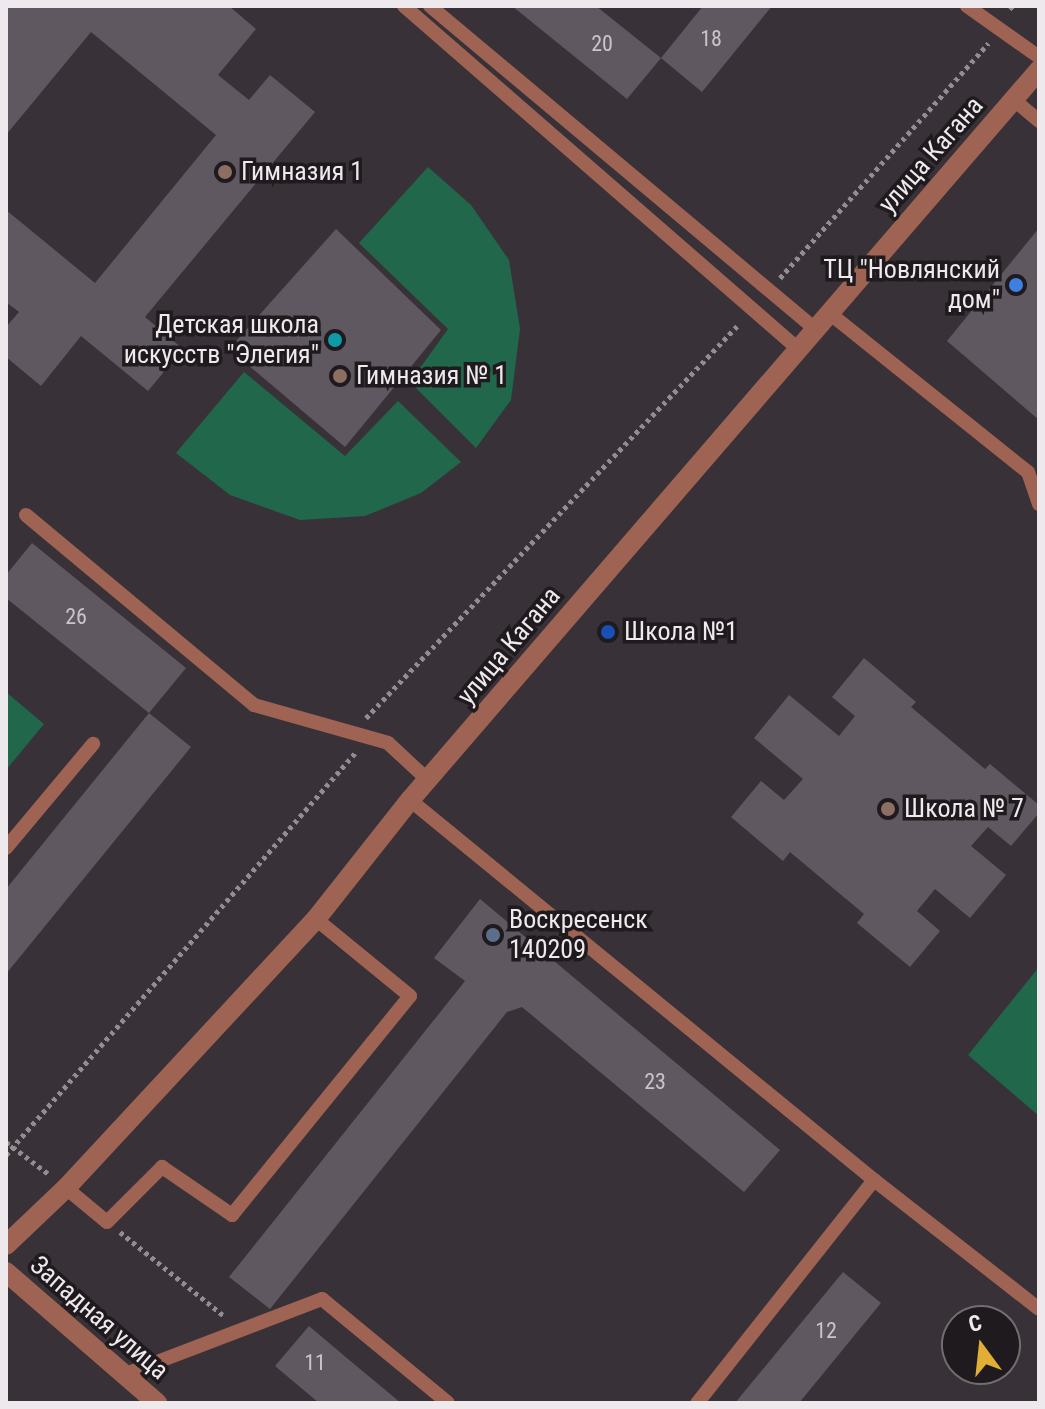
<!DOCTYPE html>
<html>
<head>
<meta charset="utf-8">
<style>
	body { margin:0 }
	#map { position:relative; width:1045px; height:1409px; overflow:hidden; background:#393138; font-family:"Roboto Condensed",sans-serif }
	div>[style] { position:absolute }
	.green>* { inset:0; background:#20674c }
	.building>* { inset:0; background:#5f5860 }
	.path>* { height:5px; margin-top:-2.5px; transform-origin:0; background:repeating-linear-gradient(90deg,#938d92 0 4px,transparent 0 8px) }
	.service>* { height:14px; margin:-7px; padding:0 7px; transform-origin:7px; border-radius:7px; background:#9e6352 }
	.minor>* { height:20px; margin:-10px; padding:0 10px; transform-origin:10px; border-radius:10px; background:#9e6352 }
	.dots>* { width:22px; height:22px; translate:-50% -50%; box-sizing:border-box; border:4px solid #1e1a1d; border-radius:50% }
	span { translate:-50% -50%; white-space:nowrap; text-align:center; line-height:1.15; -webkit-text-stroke:7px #1e1a1d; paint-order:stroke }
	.number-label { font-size:22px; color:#cac5ca }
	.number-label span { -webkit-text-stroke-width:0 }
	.street-label { font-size:26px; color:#eee9ed }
	.poi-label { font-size:26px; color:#eee9ed }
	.left { translate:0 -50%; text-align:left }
	.right { translate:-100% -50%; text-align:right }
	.frame { position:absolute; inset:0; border:8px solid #eee9ed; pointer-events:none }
	.north { position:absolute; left:941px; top:1305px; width:80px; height:80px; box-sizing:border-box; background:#1e1a1d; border:2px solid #716d70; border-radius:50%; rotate:345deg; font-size:22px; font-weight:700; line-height:32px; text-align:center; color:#eee9ed }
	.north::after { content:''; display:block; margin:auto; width:28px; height:36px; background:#e3ae35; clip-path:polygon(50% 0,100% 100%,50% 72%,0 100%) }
</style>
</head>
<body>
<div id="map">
	<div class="green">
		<i style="clip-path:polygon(428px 167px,471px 205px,509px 260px,520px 329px,511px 400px,476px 448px,410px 382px,448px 329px,359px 243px)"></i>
		<i style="clip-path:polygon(244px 372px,345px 456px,398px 401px,461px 462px,421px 493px,365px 516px,300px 520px,230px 495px,176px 453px)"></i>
		<i style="clip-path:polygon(6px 692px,44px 724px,6px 770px)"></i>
		<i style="clip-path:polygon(1039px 967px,1039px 1116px,968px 1055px)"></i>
	</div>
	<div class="building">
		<i style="clip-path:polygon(6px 6px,229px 6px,256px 29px,218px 75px,249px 100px,270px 75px,315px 112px,145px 317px,183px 349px,148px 391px,81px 336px,41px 386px,6px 357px,6px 327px,19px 312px,6px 302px,6px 210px,95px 283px,216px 135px,91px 32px,6px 135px)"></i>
		<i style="clip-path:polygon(512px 6px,596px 6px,661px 58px,627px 99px)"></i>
		<i style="clip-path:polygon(703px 6px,772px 6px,702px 92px,661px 58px)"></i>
		<i style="clip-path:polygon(1039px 228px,1039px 420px,947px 341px)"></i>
		<i style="clip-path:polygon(336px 229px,441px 330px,345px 447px,229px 349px)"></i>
		<i style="clip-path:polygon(32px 543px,186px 668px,149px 713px,6px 598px,6px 575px)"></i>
		<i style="clip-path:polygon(864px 658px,916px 702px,911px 707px,985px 769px,990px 764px,1039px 805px,1039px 813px,1011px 846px,988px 827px,971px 846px,1006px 875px,970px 918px,935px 889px,917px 911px,940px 931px,910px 967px,857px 923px,864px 914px,790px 852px,783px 861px,731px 817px,761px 781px,784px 800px,803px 779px,754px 738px,789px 695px,839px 736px,855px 716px,832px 697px)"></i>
		<i style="clip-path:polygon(149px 713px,191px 747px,6px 974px,6px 889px)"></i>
		<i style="clip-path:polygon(480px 899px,780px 1150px,744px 1192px,522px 1007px,507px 1012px,270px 1309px,229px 1277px,465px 981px,434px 958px)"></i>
		<i style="clip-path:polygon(843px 1272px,881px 1303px,799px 1403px,735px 1403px)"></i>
		<i style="clip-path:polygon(309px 1326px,348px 1359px,401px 1403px,319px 1403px,275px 1366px)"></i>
	</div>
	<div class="path">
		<i style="left:1010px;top:6px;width:6px;rotate:39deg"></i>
		<i style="left:780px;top:278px;width:314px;rotate:-48.4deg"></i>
		<i style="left:366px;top:718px;width:543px;rotate:-46.57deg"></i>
		<i style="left:6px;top:1142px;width:55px;rotate:36.9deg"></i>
		<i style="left:6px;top:1155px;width:534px;rotate:-49.03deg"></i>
		<i style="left:120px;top:1232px;width:134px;rotate:38.9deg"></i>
	</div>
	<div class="service">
		<i style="left:404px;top:6px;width:521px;rotate:41.03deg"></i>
		<i style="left:430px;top:6px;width:501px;rotate:39.98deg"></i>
		<i style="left:967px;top:6px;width:88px;rotate:35.3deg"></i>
		<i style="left:1014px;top:100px;width:33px;rotate:40deg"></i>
		<i style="left:828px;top:312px;width:256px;rotate:38.7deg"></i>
		<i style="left:1028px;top:472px;width:34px;rotate:71deg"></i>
		<i style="left:26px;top:515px;width:297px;rotate:39.8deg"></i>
		<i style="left:254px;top:705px;width:139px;rotate:15.8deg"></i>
		<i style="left:388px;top:743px;width:56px;rotate:42.8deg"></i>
		<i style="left:410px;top:800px;width:600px;rotate:39.32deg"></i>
		<i style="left:874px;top:1180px;width:285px;rotate:128.4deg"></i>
		<i style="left:6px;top:848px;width:136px;rotate:-50.1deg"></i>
		<i style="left:874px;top:1180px;width:209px;rotate:38deg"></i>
		<i style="left:66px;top:1188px;width:53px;rotate:39.7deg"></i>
		<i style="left:107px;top:1222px;width:78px;rotate:-45deg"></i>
		<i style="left:162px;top:1167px;width:85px;rotate:34.4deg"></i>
		<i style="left:232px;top:1215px;width:282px;rotate:-50.9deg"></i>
		<i style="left:410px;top:996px;width:122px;rotate:-140.7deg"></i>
		<i style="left:123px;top:1375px;width:213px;rotate:-20.9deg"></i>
		<i style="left:322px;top:1299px;width:163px;rotate:39.5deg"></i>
	</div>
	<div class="minor">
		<i style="left:6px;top:1245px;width:83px;rotate:-43.5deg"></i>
		<i style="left:66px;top:1188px;width:367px;rotate:-47.1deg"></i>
		<i style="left:316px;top:919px;width:152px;rotate:-51.7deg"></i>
		<i style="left:410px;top:800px;width:964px;rotate:-49.25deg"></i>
		<i style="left:6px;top:1272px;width:200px;rotate:40.9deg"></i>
	</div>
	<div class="dots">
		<i style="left:225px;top:172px;background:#8d6e63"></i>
		<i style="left:1016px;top:285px;background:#3f7fe0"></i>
		<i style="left:335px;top:340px;background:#0f9aa8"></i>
		<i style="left:340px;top:376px;background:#8d6e63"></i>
		<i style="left:608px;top:632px;background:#1a4fb4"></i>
		<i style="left:888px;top:809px;background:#8d6e63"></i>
		<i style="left:493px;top:935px;background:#5c6f8a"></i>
	</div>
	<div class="number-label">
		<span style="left:711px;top:39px">18</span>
		<span style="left:602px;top:44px">20</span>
		<span style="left:76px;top:617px">26</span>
		<span style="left:655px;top:1082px">23</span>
		<span style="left:826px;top:1331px">12</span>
		<span style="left:315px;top:1363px">11</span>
	</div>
	<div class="street-label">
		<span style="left:931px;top:155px;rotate:-49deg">улица Кагана</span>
		<span style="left:509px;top:646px;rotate:-50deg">улица Кагана</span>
		<span style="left:99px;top:1318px;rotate:41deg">Западная улица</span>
	</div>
	<div class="poi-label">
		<span class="left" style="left:241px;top:172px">Гимназия 1</span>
		<span class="right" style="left:1000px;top:285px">ТЦ "Новлянский<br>дом"</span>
		<span class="right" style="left:319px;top:340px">Детская школа<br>искусств "Элегия"</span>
		<span class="left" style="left:356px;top:376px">Гимназия № 1</span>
		<span class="left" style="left:624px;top:632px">Школа №1</span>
		<span class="left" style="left:904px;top:809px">Школа № 7</span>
		<span class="left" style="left:509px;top:935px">Воскресенск<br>140209</span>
	</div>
	<div class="frame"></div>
	<div class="north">С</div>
</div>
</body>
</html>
